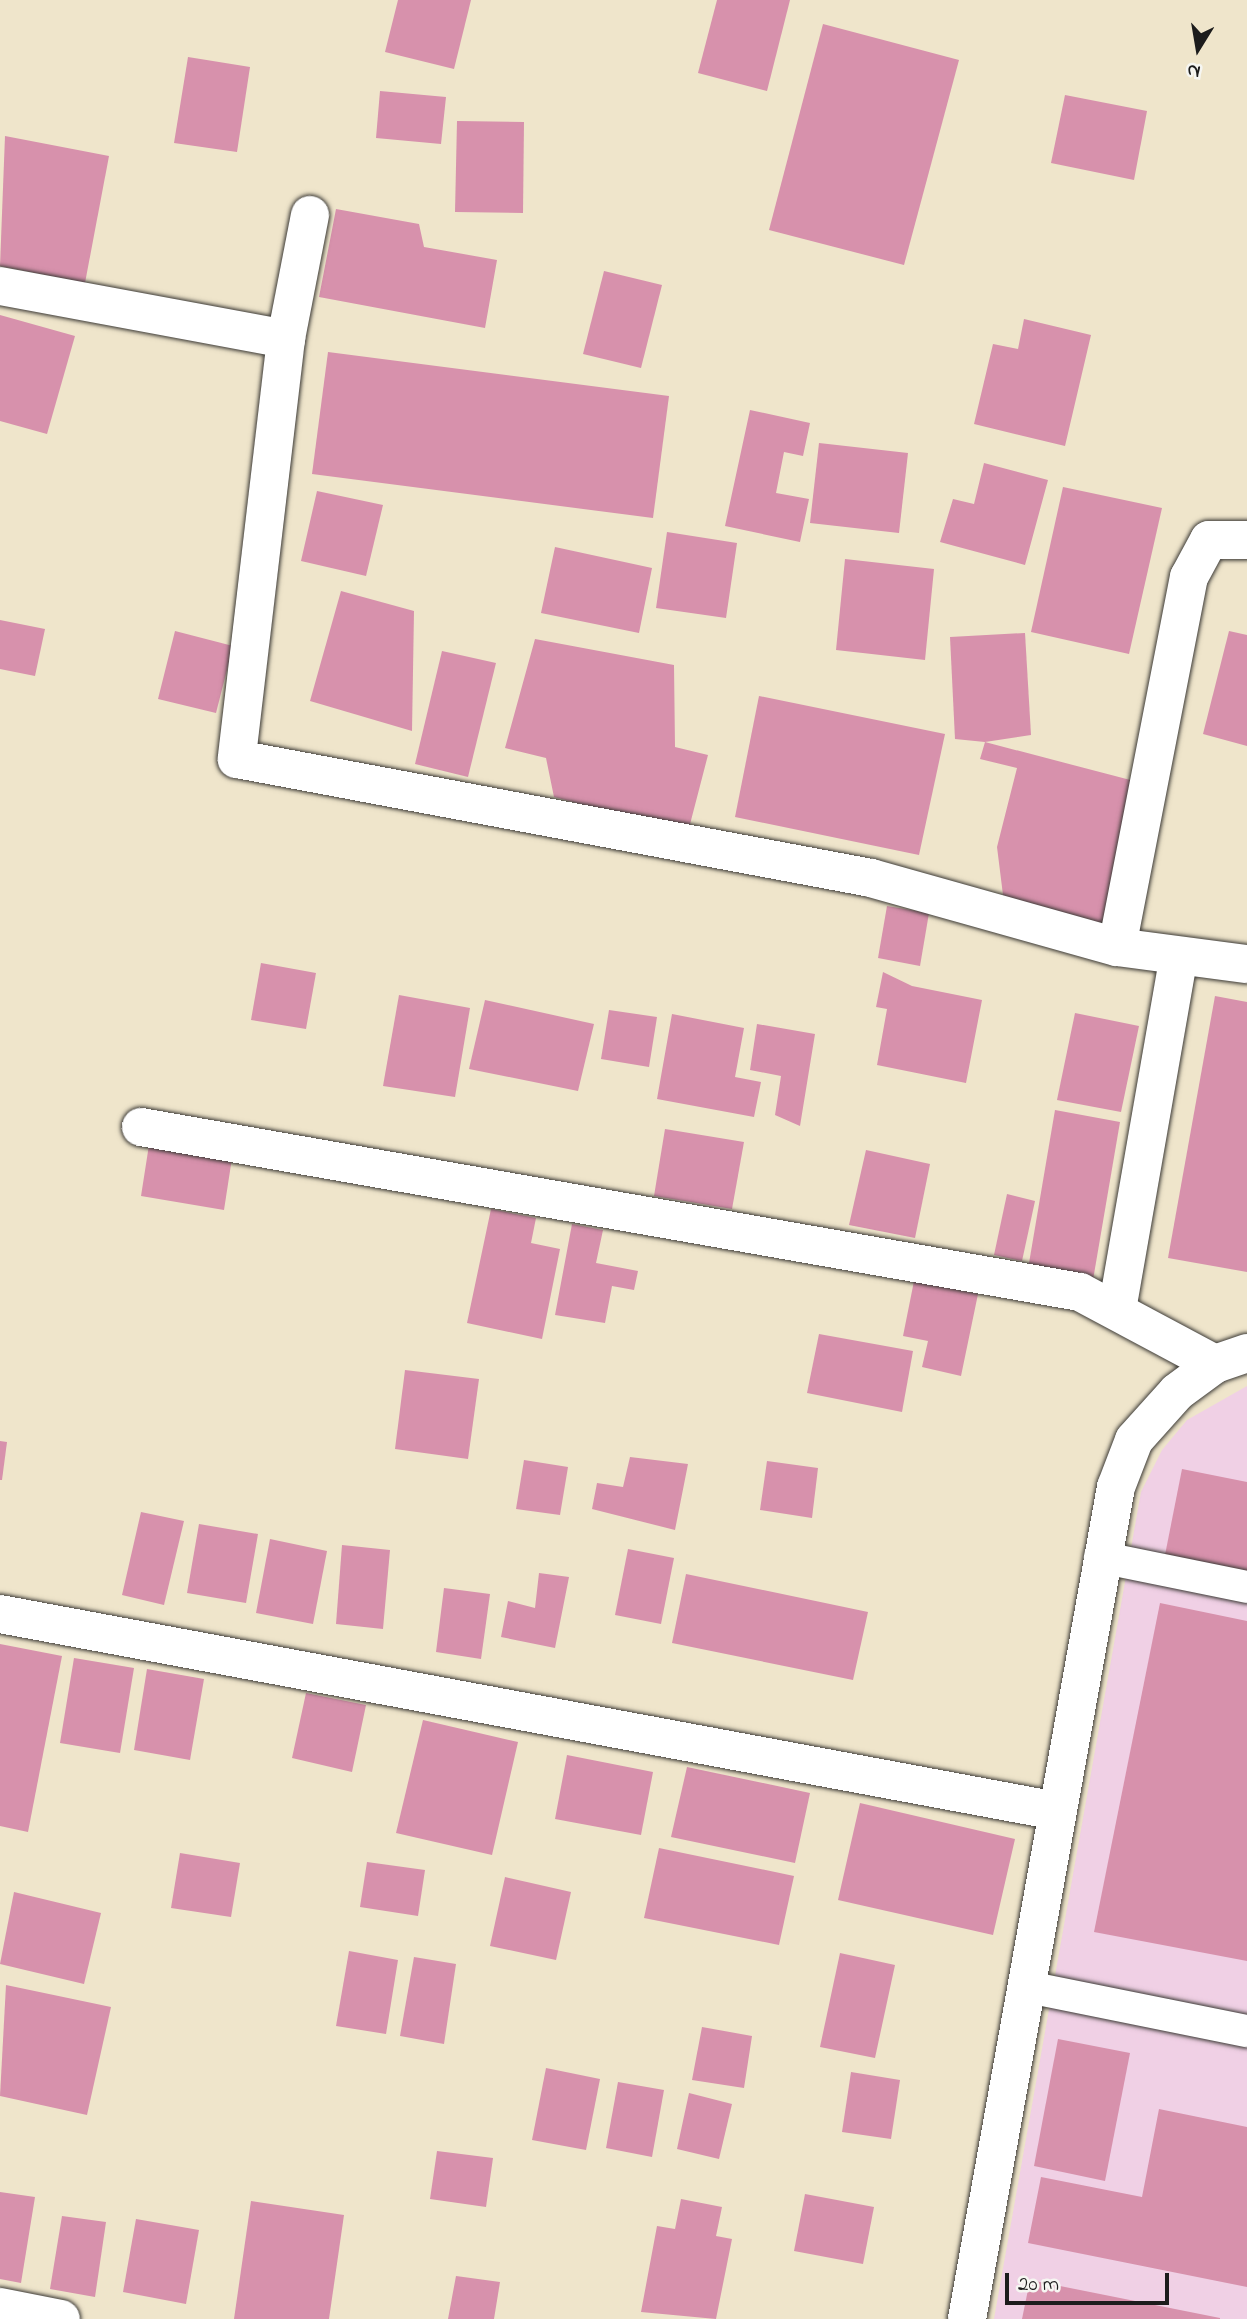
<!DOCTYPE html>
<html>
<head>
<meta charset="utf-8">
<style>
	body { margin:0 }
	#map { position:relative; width:1247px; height:2319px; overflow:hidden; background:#efe5cb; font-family:"Indie Flower",sans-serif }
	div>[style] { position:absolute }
	.built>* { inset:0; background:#f0d0e5 }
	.building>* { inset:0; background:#d791ac }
	.roads { filter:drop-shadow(0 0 2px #3c3a36) drop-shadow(0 0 2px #3c3a36) }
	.lane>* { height:32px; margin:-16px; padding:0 16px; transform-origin:16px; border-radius:16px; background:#fff }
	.street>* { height:38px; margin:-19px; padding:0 19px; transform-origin:19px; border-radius:19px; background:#fff }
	span { translate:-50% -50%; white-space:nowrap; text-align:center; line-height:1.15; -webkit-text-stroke:7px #f6f6f2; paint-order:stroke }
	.north { position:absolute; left:1163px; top:14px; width:70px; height:70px; -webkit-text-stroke:5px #f6f6f2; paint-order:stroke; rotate:191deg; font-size:19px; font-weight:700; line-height:28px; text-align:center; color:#1c1c1c }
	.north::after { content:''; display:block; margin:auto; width:24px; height:32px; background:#1c1c1c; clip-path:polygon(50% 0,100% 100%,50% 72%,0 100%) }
	.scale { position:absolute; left:1005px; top:2273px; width:164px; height:32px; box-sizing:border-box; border:4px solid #1c1c1c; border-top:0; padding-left:9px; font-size:21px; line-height:24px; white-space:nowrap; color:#1c1c1c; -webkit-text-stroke:5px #f6f6f2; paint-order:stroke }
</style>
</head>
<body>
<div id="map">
	<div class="built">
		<i style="clip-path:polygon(1247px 1386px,1247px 2319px,994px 2319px,1141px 1492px,1162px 1450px,1187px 1420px)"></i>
	</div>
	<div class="building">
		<i style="clip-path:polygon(398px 0,471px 0,454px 69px,385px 52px)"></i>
		<i style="clip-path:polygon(717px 0,790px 0,767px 91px,698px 73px)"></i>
		<i style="clip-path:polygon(823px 24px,959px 60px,904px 265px,769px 230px)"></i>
		<i style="clip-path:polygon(188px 57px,250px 67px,237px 152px,174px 143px)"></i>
		<i style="clip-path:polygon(380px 91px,446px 97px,441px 144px,376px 138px)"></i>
		<i style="clip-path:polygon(1065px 95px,1147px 111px,1134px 180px,1051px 163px)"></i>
		<i style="clip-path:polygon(457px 121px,524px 122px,523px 213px,455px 212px)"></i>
		<i style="clip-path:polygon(5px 136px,109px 156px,85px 283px,0 266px)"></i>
		<i style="clip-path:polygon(336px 209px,419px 224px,424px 247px,497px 260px,485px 328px,319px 297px)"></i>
		<i style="clip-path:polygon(604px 271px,662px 285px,641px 368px,583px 354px)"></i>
		<i style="clip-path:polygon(0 315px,75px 336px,47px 434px,0 421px)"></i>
		<i style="clip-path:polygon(1024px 319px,1091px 335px,1065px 446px,974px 424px,993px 344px,1018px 349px)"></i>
		<i style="clip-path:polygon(328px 352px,669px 396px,653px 518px,312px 474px)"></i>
		<i style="clip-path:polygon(750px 410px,810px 423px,803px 456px,784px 452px,776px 493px,809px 499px,800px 542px,725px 526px)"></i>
		<i style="clip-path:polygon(819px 443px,908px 453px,899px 533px,810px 523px)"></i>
		<i style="clip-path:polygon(984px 463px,1048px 480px,1025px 565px,940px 542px,953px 499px,974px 504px)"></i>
		<i style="clip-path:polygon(1063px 487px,1162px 508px,1129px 654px,1031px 632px)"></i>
		<i style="clip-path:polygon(317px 491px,383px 505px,366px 576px,301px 561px)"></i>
		<i style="clip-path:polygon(667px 532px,737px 543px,726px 618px,656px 608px)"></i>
		<i style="clip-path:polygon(555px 547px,652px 568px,639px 633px,541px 613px)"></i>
		<i style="clip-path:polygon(845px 559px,934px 569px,925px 660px,836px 650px)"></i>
		<i style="clip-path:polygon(341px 591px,414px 611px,412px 731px,310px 701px)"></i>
		<i style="clip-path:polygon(0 620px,45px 629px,35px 676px,0 669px)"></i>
		<i style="clip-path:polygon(175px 631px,233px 646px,216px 713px,158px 699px)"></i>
		<i style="clip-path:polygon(1229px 631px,1247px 635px,1247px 746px,1203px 734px)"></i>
		<i style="clip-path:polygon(1025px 633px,1031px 735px,985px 742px,955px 739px,950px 637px)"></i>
		<i style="clip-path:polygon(535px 639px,674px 665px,675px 747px,708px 755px,688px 832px,554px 797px,546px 758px,505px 748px)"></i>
		<i style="clip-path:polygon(442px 651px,496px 663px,468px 777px,415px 764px)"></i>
		<i style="clip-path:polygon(759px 696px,945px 734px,919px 855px,735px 817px)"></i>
		<i style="clip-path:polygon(985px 742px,1138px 782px,1101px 928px,1004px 903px,997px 847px,1017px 768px,980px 759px)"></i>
		<i style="clip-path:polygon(887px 906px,929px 913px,920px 966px,878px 958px)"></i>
		<i style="clip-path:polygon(261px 963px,316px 973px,306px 1029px,251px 1020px)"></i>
		<i style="clip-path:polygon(883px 972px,912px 986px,982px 1000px,966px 1083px,877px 1065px,887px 1009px,876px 1007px)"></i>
		<i style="clip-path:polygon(399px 995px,470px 1008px,455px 1097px,383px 1086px)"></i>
		<i style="clip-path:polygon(1215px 996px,1247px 1002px,1247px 1272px,1168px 1258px)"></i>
		<i style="clip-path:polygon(485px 1000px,594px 1024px,578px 1091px,469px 1069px)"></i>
		<i style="clip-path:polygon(609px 1010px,657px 1017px,649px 1067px,601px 1059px)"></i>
		<i style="clip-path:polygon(1075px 1013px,1139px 1026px,1121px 1112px,1057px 1100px)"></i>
		<i style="clip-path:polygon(672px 1014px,744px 1028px,735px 1077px,761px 1082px,754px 1117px,657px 1099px)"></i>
		<i style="clip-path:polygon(757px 1024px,815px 1034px,800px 1126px,775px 1115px,781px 1076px,750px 1070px)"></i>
		<i style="clip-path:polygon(1055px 1110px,1120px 1122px,1093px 1280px,1028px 1269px)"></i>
		<i style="clip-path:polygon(665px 1129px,744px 1142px,732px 1209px,654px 1196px)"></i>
		<i style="clip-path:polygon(149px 1145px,232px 1158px,224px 1210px,141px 1196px)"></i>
		<i style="clip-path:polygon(866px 1150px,930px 1164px,915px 1238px,849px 1225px)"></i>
		<i style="clip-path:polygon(1007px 1194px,1035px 1201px,1022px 1261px,994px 1255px)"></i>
		<i style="clip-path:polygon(491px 1209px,536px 1218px,531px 1243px,560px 1249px,542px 1339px,467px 1323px)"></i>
		<i style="clip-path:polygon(572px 1224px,603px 1230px,596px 1263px,638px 1271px,634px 1290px,612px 1286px,605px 1323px,555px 1315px)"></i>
		<i style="clip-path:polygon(914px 1281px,978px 1294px,961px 1376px,922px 1367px,928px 1341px,903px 1336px)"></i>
		<i style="clip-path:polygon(819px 1334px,913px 1351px,902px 1412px,807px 1393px)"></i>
		<i style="clip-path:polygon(405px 1370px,479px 1379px,468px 1459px,395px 1449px)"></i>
		<i style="clip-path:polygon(0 1441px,7px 1442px,2px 1480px,0 1480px)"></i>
		<i style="clip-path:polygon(630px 1457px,688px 1464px,675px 1530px,592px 1509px,597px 1483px,623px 1487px)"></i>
		<i style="clip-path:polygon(524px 1460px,568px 1467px,560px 1515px,516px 1509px)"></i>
		<i style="clip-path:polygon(767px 1461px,818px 1468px,812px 1518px,760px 1510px)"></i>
		<i style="clip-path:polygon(1182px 1469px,1247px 1482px,1247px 1572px,1165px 1555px)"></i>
		<i style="clip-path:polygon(141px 1512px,184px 1521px,164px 1605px,122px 1595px)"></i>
		<i style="clip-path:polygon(199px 1524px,258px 1534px,246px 1603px,187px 1593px)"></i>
		<i style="clip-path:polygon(270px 1539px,327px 1551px,313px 1624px,256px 1613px)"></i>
		<i style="clip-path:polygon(342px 1545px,390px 1550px,383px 1629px,336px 1624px)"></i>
		<i style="clip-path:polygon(628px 1549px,674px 1558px,661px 1624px,615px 1615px)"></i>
		<i style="clip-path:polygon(539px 1573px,569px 1577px,555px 1648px,501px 1637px,508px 1601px,535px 1608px)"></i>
		<i style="clip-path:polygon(686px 1574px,868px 1612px,853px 1680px,672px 1643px)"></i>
		<i style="clip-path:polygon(444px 1588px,490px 1594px,481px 1659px,436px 1652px)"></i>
		<i style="clip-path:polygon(1160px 1603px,1247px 1621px,1247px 1961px,1094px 1932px)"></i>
		<i style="clip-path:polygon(0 1644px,62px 1656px,28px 1832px,0 1826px)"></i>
		<i style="clip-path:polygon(74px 1658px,134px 1668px,120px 1753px,60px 1743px)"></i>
		<i style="clip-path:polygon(147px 1669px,204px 1679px,190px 1760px,134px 1750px)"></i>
		<i style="clip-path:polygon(306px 1693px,366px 1705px,352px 1772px,292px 1758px)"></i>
		<i style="clip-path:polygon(423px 1720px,518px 1742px,492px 1855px,396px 1833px)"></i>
		<i style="clip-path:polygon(567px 1755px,653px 1772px,641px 1835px,555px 1819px)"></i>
		<i style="clip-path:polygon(687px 1767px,810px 1793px,795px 1863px,671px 1837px)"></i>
		<i style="clip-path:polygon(860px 1803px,1015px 1839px,993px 1935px,838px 1900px)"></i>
		<i style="clip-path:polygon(659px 1848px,794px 1876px,779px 1945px,644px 1918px)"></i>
		<i style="clip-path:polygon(180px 1853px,240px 1863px,231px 1917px,171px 1908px)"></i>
		<i style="clip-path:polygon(367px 1862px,425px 1870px,418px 1916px,360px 1907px)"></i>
		<i style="clip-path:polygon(505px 1877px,571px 1892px,556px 1960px,490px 1946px)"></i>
		<i style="clip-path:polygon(14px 1892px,101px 1913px,84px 1984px,0 1964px)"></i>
		<i style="clip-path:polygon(349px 1951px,398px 1960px,386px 2034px,336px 2026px)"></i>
		<i style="clip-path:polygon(840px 1953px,895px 1965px,875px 2058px,820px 2047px)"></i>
		<i style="clip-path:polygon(414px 1957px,456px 1964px,444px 2044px,400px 2036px)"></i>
		<i style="clip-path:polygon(6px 1985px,111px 2007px,87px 2115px,0 2096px)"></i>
		<i style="clip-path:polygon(702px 2027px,752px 2036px,744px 2088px,692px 2080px)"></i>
		<i style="clip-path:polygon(1058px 2039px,1130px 2053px,1105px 2181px,1034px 2166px)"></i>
		<i style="clip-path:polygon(546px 2068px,600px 2079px,586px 2150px,532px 2140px)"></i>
		<i style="clip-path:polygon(851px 2072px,900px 2080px,891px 2139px,842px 2132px)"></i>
		<i style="clip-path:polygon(618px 2082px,664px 2090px,652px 2157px,606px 2148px)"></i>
		<i style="clip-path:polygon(689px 2093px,732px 2104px,719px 2159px,677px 2149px)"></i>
		<i style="clip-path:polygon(1159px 2109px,1247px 2127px,1247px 2287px,1028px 2243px,1041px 2177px,1142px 2197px)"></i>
		<i style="clip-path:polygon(437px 2151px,493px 2158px,486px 2207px,430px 2199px)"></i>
		<i style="clip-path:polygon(0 2192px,35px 2197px,21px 2283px,0 2279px)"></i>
		<i style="clip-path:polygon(805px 2194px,874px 2207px,863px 2264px,794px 2251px)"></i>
		<i style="clip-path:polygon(681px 2199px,722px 2207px,716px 2236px,732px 2239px,716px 2319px,641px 2312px,657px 2226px,675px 2229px)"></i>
		<i style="clip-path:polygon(251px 2201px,344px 2215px,329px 2319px,234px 2319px)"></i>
		<i style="clip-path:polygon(62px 2216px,106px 2222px,95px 2297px,50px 2289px)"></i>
		<i style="clip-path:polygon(136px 2219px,199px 2230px,186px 2304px,123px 2292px)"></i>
		<i style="clip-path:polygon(456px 2276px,500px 2282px,494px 2319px,448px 2319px)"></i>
		<i style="clip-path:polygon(1030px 2280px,1220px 2318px,1220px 2319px,1022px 2319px)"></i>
	</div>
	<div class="roads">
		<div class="lane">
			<i style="left:1100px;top:1557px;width:150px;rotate:11.5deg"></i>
			<i style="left:1028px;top:1987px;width:223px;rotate:11.4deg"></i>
		</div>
		<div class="street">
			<i style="left:310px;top:215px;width:126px;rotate:101deg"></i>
			<i style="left:286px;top:339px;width:423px;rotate:96.7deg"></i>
			<i style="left:237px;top:759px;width:645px;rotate:10.63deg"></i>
			<i style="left:871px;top:878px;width:255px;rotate:15.7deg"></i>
			<i style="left:1117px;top:947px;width:131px;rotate:7.5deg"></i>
			<i style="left:0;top:286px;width:291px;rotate:10.5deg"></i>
			<i style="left:1117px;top:947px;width:377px;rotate:-79deg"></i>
			<i style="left:1189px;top:577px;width:42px;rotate:-61.6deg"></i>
			<i style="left:1209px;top:540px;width:38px"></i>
			<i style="left:141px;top:1127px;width:953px;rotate:9.97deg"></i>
			<i style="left:1080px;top:1292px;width:153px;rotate:28.1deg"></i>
			<i style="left:1117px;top:1310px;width:359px;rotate:-80.1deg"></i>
			<i style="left:0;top:1614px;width:1075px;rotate:10.56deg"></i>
			<i style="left:0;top:2307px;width:62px;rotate:11.1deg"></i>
			<i style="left:967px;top:2319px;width:845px;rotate:-79.85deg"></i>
			<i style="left:1116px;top:1487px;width:50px;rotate:-69deg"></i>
			<i style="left:1134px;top:1440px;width:64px;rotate:-48.1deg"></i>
			<i style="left:1177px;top:1392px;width:47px;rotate:-36.4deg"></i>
			<i style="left:1215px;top:1364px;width:34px;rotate:-19deg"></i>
		</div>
	</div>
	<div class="north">N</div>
	<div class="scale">20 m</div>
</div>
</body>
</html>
